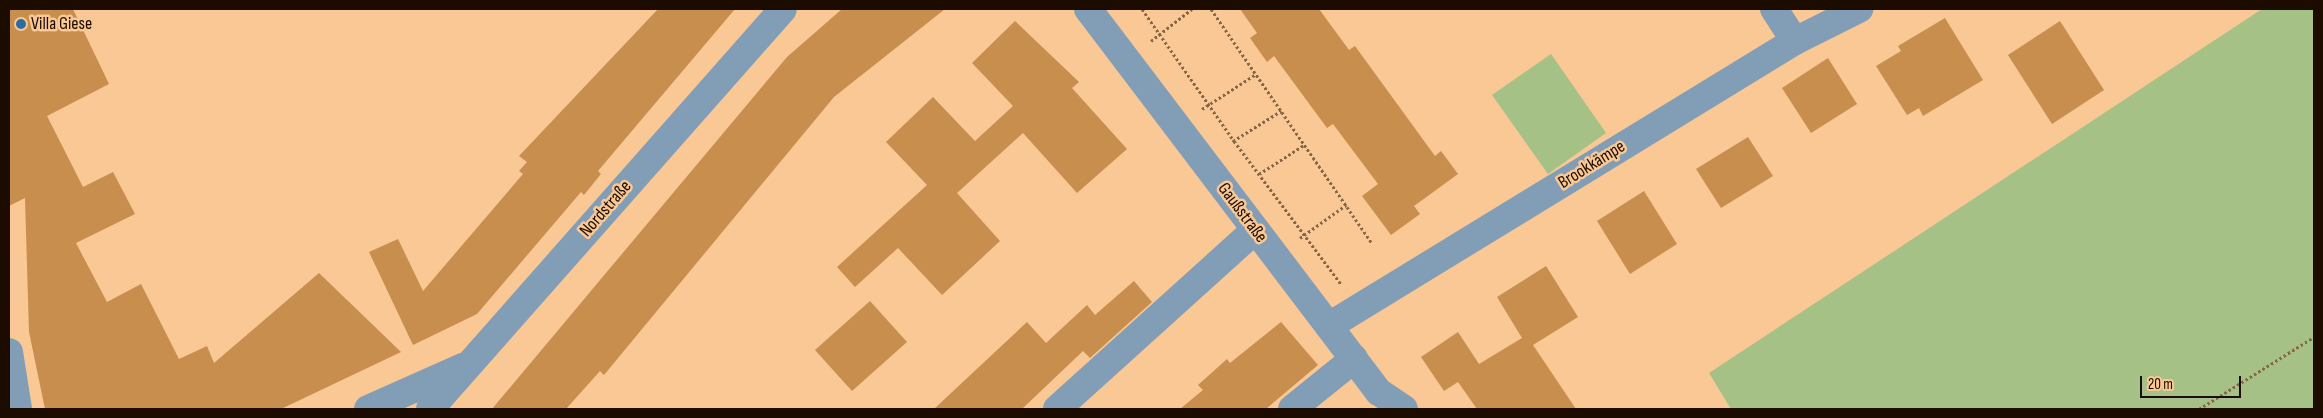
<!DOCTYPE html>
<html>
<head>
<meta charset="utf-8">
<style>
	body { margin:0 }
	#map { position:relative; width:2323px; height:418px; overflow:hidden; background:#f9c895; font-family:"Sofia Sans Condensed",sans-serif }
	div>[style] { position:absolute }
	.green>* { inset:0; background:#a6c185 }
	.building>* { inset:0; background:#c78e4d }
	.path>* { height:3px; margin-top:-1.5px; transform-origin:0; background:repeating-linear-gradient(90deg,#866648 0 2.5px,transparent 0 5px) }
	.minor>* { height:28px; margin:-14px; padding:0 14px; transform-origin:14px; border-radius:14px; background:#829db6 }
	.dots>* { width:14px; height:14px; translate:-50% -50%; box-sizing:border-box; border:2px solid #f9c895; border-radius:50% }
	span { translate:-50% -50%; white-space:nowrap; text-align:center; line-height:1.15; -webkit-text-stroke:5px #f9c895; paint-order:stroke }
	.poi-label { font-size:18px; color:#1c0c00 }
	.left { translate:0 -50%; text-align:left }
	.street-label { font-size:18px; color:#1c0c00 }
	.frame { position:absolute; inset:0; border:10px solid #1c0c00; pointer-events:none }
	.scale { position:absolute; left:2140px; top:376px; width:101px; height:22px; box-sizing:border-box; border:2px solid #1c0c00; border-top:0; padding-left:6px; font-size:15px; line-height:18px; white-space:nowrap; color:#1c0c00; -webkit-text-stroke:4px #f9c895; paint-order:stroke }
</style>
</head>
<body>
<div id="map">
	<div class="green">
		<i style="clip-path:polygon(2262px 9px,2314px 9px,2314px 409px,1731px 409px,1709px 373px)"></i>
		<i style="clip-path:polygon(1551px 54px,1606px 133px,1548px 174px,1492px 95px)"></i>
	</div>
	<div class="building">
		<i style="clip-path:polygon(9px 9px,73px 9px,109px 84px,47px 116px,83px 187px,113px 172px,135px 214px,76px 243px,107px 302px,141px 284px,179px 359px,207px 346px,214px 363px,319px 273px,401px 352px,281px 409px,45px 409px,29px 332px,25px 198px,9px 206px)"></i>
		<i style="clip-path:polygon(658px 9px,735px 9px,598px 171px,601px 174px,584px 195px,581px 192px,477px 314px,413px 345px,369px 252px,398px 239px,423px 291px,523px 174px,519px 171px,527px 162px,519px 156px)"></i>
		<i style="clip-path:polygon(842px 9px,945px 9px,834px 97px,604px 375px,600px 371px,566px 409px,492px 409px,787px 57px)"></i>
		<i style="clip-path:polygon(1240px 9px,1319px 9px,1349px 50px,1355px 46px,1435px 156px,1441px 151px,1458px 174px,1414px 206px,1420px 214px,1391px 235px,1362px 196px,1378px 184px,1333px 124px,1327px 128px,1274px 56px,1267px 62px,1250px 38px,1257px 33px)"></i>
		<i style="clip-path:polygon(1945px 18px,1983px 80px,1923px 116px,1919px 108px,1907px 115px,1876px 66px,1901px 51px,1898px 46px)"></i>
		<i style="clip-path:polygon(1015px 21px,1079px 82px,1072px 88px,1127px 149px,1077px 193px,1023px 133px,957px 193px,1000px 241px,942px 295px,898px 248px,855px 287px,837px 267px,927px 185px,886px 142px,933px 97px,975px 141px,1013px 106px,972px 63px)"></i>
		<i style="clip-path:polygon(2060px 21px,2104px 90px,2052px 124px,2008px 55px)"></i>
		<i style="clip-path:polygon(1828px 58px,1857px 104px,1811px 133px,1782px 88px)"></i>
		<i style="clip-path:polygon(1748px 137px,1773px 176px,1721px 208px,1696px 169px)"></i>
		<i style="clip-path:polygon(1644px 191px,1677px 244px,1630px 274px,1597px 221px)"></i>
		<i style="clip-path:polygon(1546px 266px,1578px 317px,1533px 345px,1576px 409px,1477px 409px,1458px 382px,1444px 391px,1421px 357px,1458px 332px,1479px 364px,1522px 338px,1497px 297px)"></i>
		<i style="clip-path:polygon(1134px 281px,1152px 302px,1090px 358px,1083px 351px,1022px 409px,934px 409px,1027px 322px,1046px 343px,1087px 305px,1095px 315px)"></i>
		<i style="clip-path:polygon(870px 301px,907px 342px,852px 391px,815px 350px)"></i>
		<i style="clip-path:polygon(1281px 322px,1318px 365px,1266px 409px,1180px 409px,1203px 390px,1198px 385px,1227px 359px,1230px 363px)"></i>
	</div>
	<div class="path">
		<i style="left:1142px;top:9px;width:161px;rotate:55.1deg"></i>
		<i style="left:1234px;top:141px;width:179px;rotate:53.2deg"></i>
		<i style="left:1211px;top:9px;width:283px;rotate:55.5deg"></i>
		<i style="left:1151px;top:41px;width:52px;rotate:-38deg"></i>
		<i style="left:1202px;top:109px;width:64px;rotate:-32.9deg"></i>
		<i style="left:1233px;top:141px;width:57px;rotate:-32deg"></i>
		<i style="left:1259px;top:174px;width:54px;rotate:-32.8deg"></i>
		<i style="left:1300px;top:238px;width:57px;rotate:-35.7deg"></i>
		<i style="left:2199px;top:409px;width:136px;rotate:-32.1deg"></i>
	</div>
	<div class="minor">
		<i style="left:1088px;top:9px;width:481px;rotate:52.8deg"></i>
		<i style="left:1379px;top:392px;width:30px;rotate:34deg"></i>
		<i style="left:1774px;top:9px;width:38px;rotate:57deg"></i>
		<i style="left:1329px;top:326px;width:546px;rotate:-31.45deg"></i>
		<i style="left:1795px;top:41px;width:72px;rotate:-26.6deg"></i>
		<i style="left:9px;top:352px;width:58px;rotate:81deg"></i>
		<i style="left:368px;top:409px;width:104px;rotate:-23.9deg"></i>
		<i style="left:430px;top:409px;width:533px;rotate:-48.57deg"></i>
		<i style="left:1057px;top:409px;width:267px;rotate:-42.1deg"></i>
		<i style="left:1292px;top:409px;width:80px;rotate:-38.9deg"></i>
	</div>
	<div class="dots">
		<i style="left:21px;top:24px;background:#2c6ca2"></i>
	</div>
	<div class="poi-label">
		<span class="left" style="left:31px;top:24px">Villa Giese</span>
	</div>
	<div class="street-label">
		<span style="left:1592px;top:165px;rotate:-32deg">Brookkämpe</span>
		<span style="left:606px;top:209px;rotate:-49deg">Nordstraße</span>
		<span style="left:1242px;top:213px;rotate:53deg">Gaußstraße</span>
	</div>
	<div class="frame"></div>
	<div class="scale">20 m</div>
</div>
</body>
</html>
